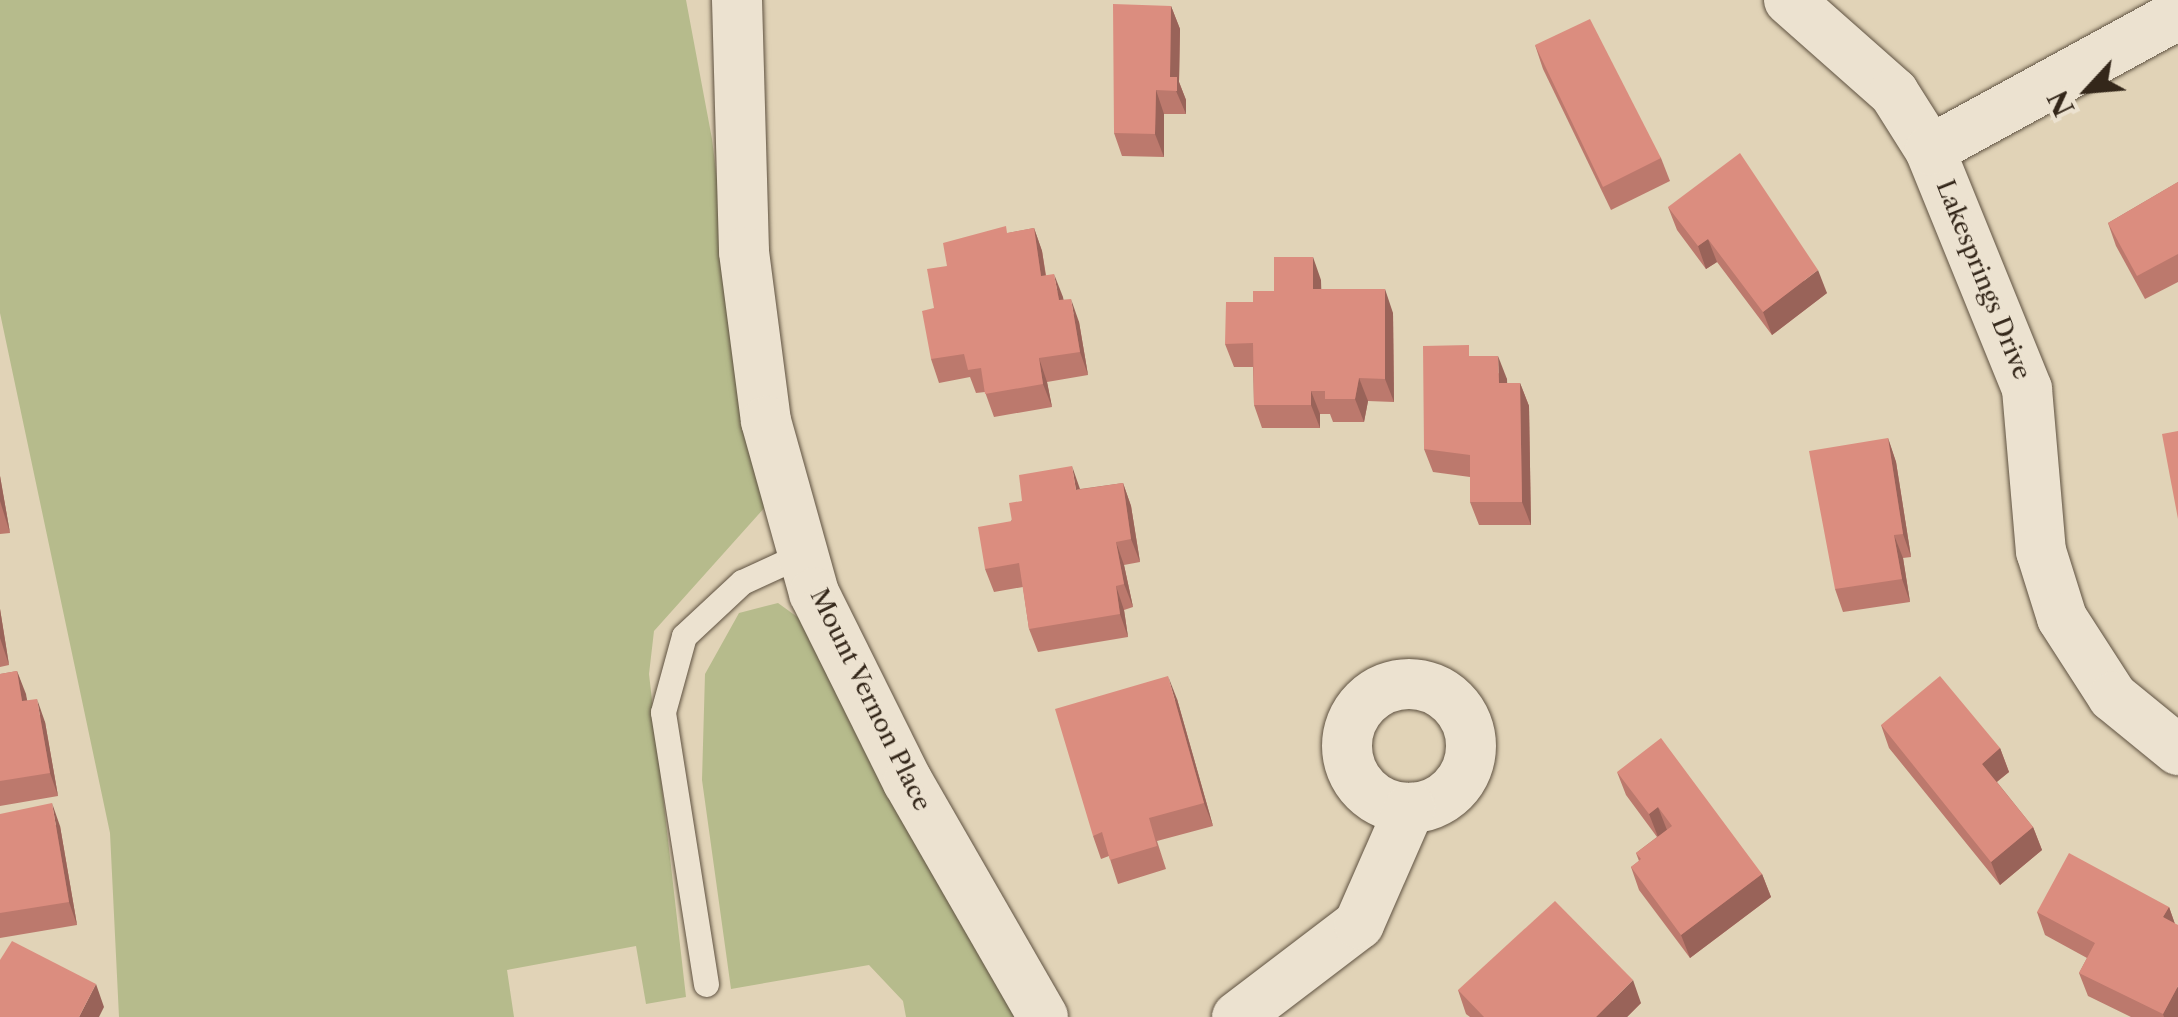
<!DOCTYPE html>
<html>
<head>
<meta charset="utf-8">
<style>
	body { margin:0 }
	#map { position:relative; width:2178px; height:1017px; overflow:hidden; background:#e1d3b7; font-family:"Libre Caslon Text",serif }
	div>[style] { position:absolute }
	.green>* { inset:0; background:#b6bb8c }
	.roads { filter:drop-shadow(0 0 2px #5f5241) drop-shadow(0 0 2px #5f5241) }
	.service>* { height:25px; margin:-12.5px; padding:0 12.5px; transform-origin:12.5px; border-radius:12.5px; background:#ece2d0 }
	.minor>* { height:50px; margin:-25px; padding:0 25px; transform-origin:25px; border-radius:25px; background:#ece2d0 }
	.minor>.ring { margin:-25px; padding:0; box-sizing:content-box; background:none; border:50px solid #ece2d0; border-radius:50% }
	.wall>* { inset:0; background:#bc796d }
	.shaded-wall>* { inset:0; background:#996359 }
	.building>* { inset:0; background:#db8d7f }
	span { translate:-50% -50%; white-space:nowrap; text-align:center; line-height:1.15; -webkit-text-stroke:8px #ece2d0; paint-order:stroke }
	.street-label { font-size:25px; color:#34271a }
	.north { position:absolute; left:2038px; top:40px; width:100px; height:100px; -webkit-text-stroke:8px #ece2d0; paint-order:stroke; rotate:244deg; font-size:28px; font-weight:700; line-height:40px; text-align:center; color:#34271a }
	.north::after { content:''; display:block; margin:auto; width:35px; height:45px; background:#34271a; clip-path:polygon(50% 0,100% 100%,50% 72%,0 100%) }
</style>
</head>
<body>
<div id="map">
	<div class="green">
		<i style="clip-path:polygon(0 0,686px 0,712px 139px,750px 452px,766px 506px,654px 631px,649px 674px,686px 997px,646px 1004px,636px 946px,507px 970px,514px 1017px,119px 1017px,110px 833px,0 313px)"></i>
		<i style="clip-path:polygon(778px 603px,807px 624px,1016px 1017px,906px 1017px,903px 1001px,869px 965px,731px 989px,702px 780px,705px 674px,739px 613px)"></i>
	</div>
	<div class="roads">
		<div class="service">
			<i style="left:706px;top:984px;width:275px;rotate:-99deg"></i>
			<i style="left:663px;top:712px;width:79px;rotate:-74.6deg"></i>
			<i style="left:684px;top:636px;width:79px;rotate:-43deg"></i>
			<i style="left:742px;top:582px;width:67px;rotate:-24.7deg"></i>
		</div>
		<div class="minor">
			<i style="left:737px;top:0;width:252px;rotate:88.4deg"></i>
			<i style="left:744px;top:252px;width:170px;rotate:82.6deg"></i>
			<i style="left:766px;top:421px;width:179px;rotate:74.4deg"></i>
			<i style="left:814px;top:593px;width:211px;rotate:63.6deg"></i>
			<i style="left:908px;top:782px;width:271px;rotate:60.1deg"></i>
			<i style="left:1789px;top:0;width:140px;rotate:41.5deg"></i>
			<i style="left:1894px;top:93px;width:67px;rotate:57.7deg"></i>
			<i style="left:1930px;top:150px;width:258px;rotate:67.9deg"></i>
			<i style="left:2027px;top:389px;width:163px;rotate:85.1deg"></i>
			<i style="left:2041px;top:551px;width:70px;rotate:72.6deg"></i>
			<i style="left:2062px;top:618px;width:94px;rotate:57.2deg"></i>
			<i style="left:2113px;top:697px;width:84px;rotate:39.2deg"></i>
			<i style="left:1930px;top:150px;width:282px;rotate:-28.6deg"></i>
			<i class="ring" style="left:1347px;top:684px;width:74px;height:74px"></i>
			<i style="left:1237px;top:1017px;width:153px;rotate:-37.3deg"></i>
			<i style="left:1359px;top:924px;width:127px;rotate:-66.3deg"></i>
		</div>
	</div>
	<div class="wall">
		<i style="clip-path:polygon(1171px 6px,1180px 29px,1179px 82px,1186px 100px,1186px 114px,1164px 114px,1164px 157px,1122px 156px,1114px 133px)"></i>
		<i style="clip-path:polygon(1535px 45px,1661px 158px,1670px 181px,1611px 210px,1543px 69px)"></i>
		<i style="clip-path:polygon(2178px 182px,2178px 282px,2145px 299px,2116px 246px,2108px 223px)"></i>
		<i style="clip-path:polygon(1668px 207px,1827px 293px,1772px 335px,1717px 262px,1706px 269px,1677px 230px)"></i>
		<i style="clip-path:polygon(1034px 228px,1042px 251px,1046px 275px,1079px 322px,1088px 375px,1047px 382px,1052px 407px,994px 417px,985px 392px,976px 393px,970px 377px,939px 383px,931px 359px,934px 308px,947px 266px,1008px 233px)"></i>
		<i style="clip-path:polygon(1321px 280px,1321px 289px,1393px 313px,1394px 402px,1368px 401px,1364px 422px,1333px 422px,1330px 414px,1320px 414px,1320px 428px,1262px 428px,1254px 405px,1253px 367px,1234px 367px,1225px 344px,1253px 302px,1274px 291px)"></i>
		<i style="clip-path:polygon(1473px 356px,1507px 379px,1507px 383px,1520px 383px,1529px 406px,1531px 525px,1479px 525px,1470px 502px,1470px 477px,1433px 472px,1424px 449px)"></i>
		<i style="clip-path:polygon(1888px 438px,1896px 462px,1911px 557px,1903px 558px,1910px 602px,1843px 612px,1835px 589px)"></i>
		<i style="clip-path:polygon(0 476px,10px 533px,0 534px)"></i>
		<i style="clip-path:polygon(1123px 483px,1131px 506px,1140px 562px,1124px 565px,1133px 607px,1124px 610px,1128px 637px,1038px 652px,1029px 629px,1023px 587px,994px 592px,985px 569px,1022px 501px,1080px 489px)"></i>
		<i style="clip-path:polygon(0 609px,9px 665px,0 667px)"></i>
		<i style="clip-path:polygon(17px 671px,27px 700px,45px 722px,58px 796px,0 806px,0 674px)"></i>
		<i style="clip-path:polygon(1177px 699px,1213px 826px,1157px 841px,1166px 869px,1118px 884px,1109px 856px,1101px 859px,1093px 836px)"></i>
		<i style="clip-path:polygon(1881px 725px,2000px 748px,2009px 772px,1997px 782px,2033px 827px,2042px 850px,2000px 885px,1889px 748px)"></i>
		<i style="clip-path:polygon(1617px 772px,1762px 874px,1771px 897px,1690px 958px,1639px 890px,1631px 867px,1639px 861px,1636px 853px,1657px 837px,1626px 795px)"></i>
		<i style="clip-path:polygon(0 814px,60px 826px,77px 925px,0 938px)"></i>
		<i style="clip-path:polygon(2169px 907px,2175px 924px,2178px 1017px,2131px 1017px,2088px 996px,2079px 973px,2087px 958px,2045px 935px,2037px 912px)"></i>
		<i style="clip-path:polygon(1458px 990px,1641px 1003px,1627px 1017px,1470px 1017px,1466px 1014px)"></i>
	</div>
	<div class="shaded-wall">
		<i style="clip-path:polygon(1171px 6px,1180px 29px,1179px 82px,1186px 100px,1186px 114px,1170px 77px)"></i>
		<i style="clip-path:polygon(1156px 90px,1164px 114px,1164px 157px,1155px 134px)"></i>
		<i style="clip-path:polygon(1034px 228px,1042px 251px,1049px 299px,1041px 276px)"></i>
		<i style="clip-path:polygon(1708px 239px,1717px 262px,1706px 269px,1698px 246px)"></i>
		<i style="clip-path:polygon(1313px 257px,1321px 280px,1322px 313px,1313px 289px)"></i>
		<i style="clip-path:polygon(1818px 270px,1827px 293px,1772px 335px,1763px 312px)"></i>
		<i style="clip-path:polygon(1054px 274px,1063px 297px,1068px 324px,1059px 300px)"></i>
		<i style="clip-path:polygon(1385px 289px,1393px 313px,1394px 402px,1385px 379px)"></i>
		<i style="clip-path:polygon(1071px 299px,1079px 322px,1088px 375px,1080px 352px)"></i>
		<i style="clip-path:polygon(1498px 356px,1507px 379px,1508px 406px,1499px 383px)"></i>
		<i style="clip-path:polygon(1039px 358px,1047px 382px,1052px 407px,1043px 384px)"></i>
		<i style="clip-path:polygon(1359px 378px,1368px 401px,1364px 422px,1355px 399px)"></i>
		<i style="clip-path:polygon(1520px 383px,1529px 406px,1531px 525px,1522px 502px)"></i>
		<i style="clip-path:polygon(1311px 391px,1320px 414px,1320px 428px,1311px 405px)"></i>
		<i style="clip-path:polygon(1888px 438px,1896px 462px,1911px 557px,1903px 534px)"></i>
		<i style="clip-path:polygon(1072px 466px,1080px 489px,1076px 490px)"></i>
		<i style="clip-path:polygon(0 476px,10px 533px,0 501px)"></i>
		<i style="clip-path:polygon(1123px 483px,1131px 506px,1140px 562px,1131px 539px)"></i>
		<i style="clip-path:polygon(1894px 535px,1903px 558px,1910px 602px,1902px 579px)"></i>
		<i style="clip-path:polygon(1116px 542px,1124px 565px,1133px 607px,1124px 584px)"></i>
		<i style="clip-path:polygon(1116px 586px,1124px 610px,1128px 637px,1120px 614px)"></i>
		<i style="clip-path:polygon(0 609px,9px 665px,0 638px)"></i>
		<i style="clip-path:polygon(17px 671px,26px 694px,31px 724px,22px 701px)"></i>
		<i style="clip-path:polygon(1168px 676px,1177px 699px,1213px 826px,1204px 803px)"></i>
		<i style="clip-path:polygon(37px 699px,45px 722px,58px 796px,50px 773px)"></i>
		<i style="clip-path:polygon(2000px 748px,2009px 772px,1990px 787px,1982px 764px)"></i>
		<i style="clip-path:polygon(52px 803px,60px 826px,77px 925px,69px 902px)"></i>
		<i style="clip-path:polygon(1658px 807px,1667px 830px,1658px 837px,1649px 814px)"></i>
		<i style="clip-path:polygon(2033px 827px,2042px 850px,2000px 885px,1991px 862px)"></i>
		<i style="clip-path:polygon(1762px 874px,1771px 897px,1690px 958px,1681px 935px)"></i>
		<i style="clip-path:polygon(2169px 907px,2177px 930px,2163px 917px)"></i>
		<i style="clip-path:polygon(1633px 980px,1641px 1003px,1627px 1017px,1596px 1017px)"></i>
		<i style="clip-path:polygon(96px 984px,104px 1007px,99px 1017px,79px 1017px)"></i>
		<i style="clip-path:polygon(2178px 986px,2178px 1017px,2164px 1017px,2163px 1014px)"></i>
	</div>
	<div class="building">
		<i style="clip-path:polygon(1113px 4px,1171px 6px,1170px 77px,1177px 77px,1177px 91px,1156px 90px,1155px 134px,1114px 133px)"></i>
		<i style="clip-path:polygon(1590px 19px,1661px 158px,1603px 187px,1535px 45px)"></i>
		<i style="clip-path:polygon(1740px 153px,1818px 270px,1763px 312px,1708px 239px,1698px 246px,1668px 207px)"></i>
		<i style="clip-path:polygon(2178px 182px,2178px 254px,2137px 276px,2108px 223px)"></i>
		<i style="clip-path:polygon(1006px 226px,1007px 233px,1034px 228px,1041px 276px,1054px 274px,1059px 300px,1071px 299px,1080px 352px,1039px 358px,1043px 384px,985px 394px,981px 368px,968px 370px,964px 354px,931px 359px,922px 311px,934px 308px,927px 269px,947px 266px,943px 243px)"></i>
		<i style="clip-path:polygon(1274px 257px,1313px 257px,1313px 289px,1385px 289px,1385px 379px,1359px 378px,1355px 399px,1325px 399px,1325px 391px,1311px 391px,1311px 405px,1254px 405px,1253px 343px,1225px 344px,1226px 302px,1253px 302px,1253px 291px,1274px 291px)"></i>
		<i style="clip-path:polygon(1469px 345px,1469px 356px,1498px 356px,1499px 383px,1520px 383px,1522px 502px,1470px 502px,1470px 455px,1424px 449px,1423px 346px)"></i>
		<i style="clip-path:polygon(2178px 431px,2178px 519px,2162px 434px)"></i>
		<i style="clip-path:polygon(1888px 438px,1903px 534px,1894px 535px,1902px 579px,1835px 589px,1809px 451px)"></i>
		<i style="clip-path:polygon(1072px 466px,1076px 490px,1123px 483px,1131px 539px,1116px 542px,1124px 584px,1116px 586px,1120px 614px,1029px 629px,1019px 563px,985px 569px,978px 527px,1012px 521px,1009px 503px,1022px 501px,1019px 475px)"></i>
		<i style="clip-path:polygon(17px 671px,22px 701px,37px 699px,50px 773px,0 781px,0 674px)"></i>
		<i style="clip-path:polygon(1168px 676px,1204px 803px,1149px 818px,1157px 846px,1110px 860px,1102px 832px,1093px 836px,1055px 709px)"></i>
		<i style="clip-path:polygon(1940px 676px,2000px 748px,1982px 764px,2033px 827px,1991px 862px,1881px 725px)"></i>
		<i style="clip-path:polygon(1661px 738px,1762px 874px,1681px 935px,1631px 867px,1641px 859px,1636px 853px,1672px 826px,1658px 807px,1649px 814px,1617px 772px)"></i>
		<i style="clip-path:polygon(52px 803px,69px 902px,0 913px,0 814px)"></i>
		<i style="clip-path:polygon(2069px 853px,2169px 907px,2163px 917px,2178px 925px,2178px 986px,2163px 1014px,2079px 973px,2095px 943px,2037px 912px)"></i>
		<i style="clip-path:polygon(1555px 901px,1633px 980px,1596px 1017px,1484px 1017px,1458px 990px)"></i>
		<i style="clip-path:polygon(12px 941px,96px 984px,79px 1017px,0 1017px,0 960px)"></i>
	</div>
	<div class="street-label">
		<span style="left:1983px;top:280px;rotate:68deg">Lakesprings Drive</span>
		<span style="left:870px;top:700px;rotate:64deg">Mount Vernon Place</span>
	</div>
	<div class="north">N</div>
</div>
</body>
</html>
